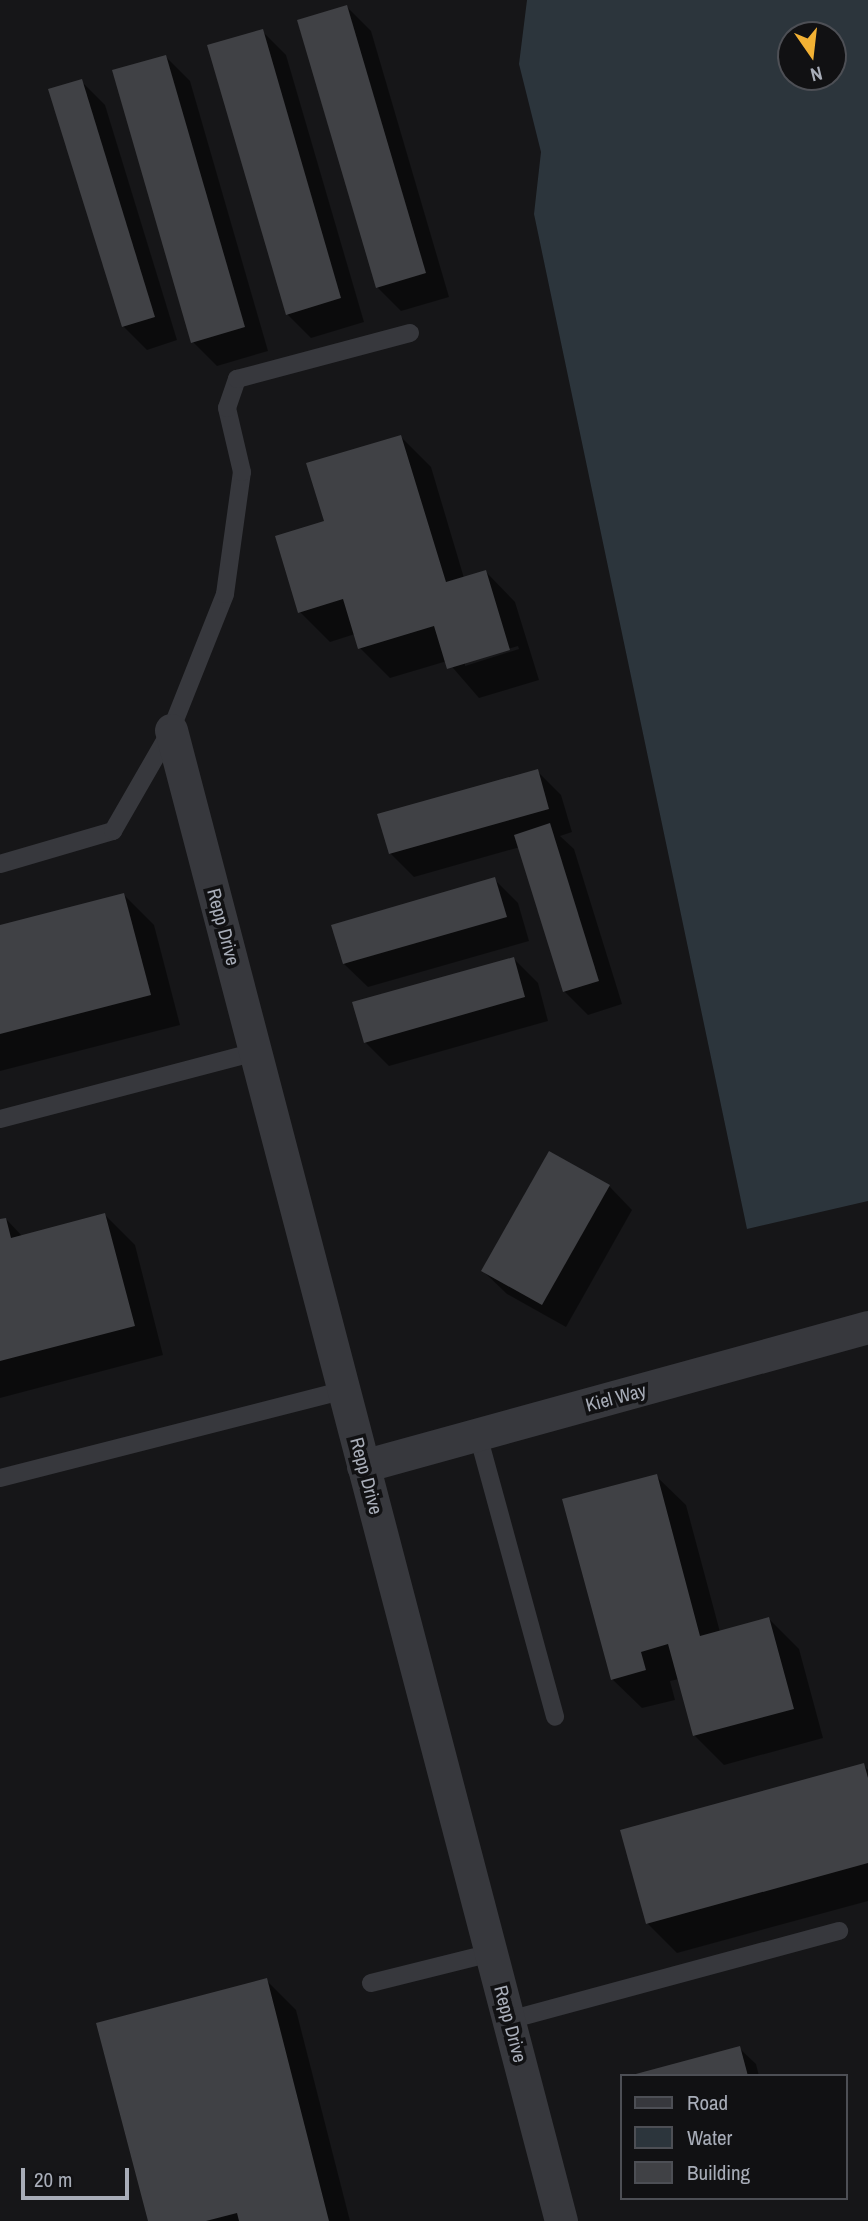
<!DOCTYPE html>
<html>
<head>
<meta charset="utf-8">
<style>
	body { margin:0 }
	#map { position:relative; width:868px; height:2221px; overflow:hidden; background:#161618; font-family:"Archivo Narrow",sans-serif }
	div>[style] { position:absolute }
	.water>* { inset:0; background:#2c353c }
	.shadow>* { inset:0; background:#0007 }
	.building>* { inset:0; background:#404145 }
	.service>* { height:18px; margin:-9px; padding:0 9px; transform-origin:9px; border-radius:9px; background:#37383d }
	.minor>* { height:33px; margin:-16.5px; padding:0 16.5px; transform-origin:16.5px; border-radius:16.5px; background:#37383d }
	span { translate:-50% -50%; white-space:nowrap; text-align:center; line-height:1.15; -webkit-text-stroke:7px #111113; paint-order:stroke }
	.street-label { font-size:19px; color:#a8adb8 }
	.legend { position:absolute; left:620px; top:2074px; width:228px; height:126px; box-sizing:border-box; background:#111113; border:2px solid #4d4f55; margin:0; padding:9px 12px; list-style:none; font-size:21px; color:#a8adb8 }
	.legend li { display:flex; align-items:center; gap:14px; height:35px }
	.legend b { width:35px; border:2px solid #4d4f55 }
	.north { position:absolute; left:777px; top:21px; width:70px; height:70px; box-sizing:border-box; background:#111113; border:2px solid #4d4f55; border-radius:50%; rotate:166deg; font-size:19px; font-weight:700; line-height:28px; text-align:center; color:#a8adb8 }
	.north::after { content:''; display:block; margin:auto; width:24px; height:32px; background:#f2b134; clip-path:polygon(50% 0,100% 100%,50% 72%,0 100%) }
	.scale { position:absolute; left:21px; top:2168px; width:108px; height:32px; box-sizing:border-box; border:4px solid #a8adb8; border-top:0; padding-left:9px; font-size:21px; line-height:24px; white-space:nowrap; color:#a8adb8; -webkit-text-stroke:5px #111113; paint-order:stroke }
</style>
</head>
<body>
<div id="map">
	<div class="water">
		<i style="clip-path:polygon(evenodd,527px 0,868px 0,868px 1201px,747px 1229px,534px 214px,541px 152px,519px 64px,527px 0,791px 35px,833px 35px,833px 77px,791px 77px,791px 35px)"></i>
	</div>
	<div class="shadow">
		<i style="clip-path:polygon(347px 7px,371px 31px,449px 297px,401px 311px,377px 287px)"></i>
		<i style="clip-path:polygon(262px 31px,286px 55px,364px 322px,311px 338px,287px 314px)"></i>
		<i style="clip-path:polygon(166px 57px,190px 81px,268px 351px,217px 366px,193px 342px)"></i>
		<i style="clip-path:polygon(81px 81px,105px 105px,177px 340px,147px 350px,123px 326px)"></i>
		<i style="clip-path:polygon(evenodd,401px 437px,431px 467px,464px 578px,486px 572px,515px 602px,539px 680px,479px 698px,447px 661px,390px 678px,360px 648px,355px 634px,330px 642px,300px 612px,326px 522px,401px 437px,518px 646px,519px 649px,465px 666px,465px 662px,518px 646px)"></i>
		<i style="clip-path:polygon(537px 771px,561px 795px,572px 832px,560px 836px,574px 849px,622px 1004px,588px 1015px,564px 991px,520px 847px,414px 877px,390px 853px)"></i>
		<i style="clip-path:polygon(494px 879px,518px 903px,529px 941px,368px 987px,344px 964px)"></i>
		<i style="clip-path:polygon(124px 895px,154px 925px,180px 1025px,0 1071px,0 926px)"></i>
		<i style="clip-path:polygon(514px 959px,538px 983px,548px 1021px,389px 1066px,365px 1042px)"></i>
		<i style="clip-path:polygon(609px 1186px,632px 1210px,566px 1327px,507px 1294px,483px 1271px)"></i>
		<i style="clip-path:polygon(105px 1215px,135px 1245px,163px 1355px,0 1398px,0 1221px,6px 1219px,23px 1237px)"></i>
		<i style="clip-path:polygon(656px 1476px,686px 1505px,720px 1632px,769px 1619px,799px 1649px,823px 1738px,724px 1765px,694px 1735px,679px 1679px,670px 1681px,675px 1700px,642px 1708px,612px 1679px)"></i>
		<i style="clip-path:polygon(863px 1765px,868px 1770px,868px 1901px,677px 1953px,647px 1923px)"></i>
		<i style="clip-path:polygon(266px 1980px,296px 2010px,350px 2221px,150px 2221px)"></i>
		<i style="clip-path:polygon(739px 2048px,756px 2064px,759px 2076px,636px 2076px)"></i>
	</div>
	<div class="building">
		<i style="clip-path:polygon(347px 5px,426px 273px,376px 288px,297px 20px)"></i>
		<i style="clip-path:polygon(263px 29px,341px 298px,286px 315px,207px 45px)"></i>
		<i style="clip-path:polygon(166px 55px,245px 327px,191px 343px,112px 70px)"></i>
		<i style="clip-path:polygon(82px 79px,155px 317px,122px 327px,48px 89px)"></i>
		<i style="clip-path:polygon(401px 435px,446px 582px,486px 570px,510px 650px,447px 669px,434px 626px,358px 649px,343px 599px,298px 613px,275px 536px,324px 521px,306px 463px)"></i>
		<i style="clip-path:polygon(538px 769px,549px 809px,389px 854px,377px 814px)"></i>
		<i style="clip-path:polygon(550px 823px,599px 981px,563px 992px,514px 835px)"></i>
		<i style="clip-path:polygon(495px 877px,507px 917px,343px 964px,331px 925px)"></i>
		<i style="clip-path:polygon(124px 893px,151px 995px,0 1034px,0 925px)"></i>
		<i style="clip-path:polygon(514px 957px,525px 997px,364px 1043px,352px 1002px)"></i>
		<i style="clip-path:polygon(549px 1151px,610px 1185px,542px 1305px,481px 1271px)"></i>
		<i style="clip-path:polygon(105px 1213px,135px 1326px,0 1361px,0 1219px,6px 1218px,11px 1238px)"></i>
		<i style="clip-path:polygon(657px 1474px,700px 1636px,769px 1617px,794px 1709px,693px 1736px,668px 1644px,641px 1652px,646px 1670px,611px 1680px,562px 1499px)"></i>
		<i style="clip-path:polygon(864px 1763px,868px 1778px,868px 1863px,646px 1924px,620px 1830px)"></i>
		<i style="clip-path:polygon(267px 1978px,329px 2221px,239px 2221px,237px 2213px,206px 2221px,148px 2221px,96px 2023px)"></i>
		<i style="clip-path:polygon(740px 2046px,748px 2076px,632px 2076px,632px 2075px)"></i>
	</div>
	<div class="service">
		<i style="left:0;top:864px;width:118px;rotate:-16.3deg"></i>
		<i style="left:113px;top:831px;width:116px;rotate:-60.1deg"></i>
		<i style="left:171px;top:730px;width:146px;rotate:-68.3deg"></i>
		<i style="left:225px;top:594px;width:123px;rotate:-82.1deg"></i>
		<i style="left:242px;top:472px;width:66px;rotate:-103.2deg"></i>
		<i style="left:227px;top:408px;width:31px;rotate:-71deg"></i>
		<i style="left:237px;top:379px;width:179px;rotate:-14.9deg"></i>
		<i style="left:0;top:1119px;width:264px;rotate:-14.7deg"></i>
		<i style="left:478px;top:1435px;width:292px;rotate:74.7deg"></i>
		<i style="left:0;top:1478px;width:355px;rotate:-14.3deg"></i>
		<i style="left:371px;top:1983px;width:124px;rotate:-14deg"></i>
		<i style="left:509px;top:2020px;width:342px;rotate:-15.1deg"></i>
	</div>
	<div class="minor">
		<i style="left:171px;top:730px;width:1541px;rotate:75.34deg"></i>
		<i style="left:363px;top:1466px;width:524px;rotate:-15.39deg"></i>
	</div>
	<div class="street-label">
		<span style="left:223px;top:927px;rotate:75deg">Repp Drive</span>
		<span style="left:616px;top:1398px;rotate:-15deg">Kiel Way</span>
		<span style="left:366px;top:1476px;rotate:75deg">Repp Drive</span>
		<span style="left:510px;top:2024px;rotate:75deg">Repp Drive</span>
	</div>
	<ul class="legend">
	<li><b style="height:9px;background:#37383d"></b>Road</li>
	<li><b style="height:19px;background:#2c353c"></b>Water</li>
	<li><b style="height:19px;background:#404145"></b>Building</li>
	</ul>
	<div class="north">N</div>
	<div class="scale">20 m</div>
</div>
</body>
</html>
